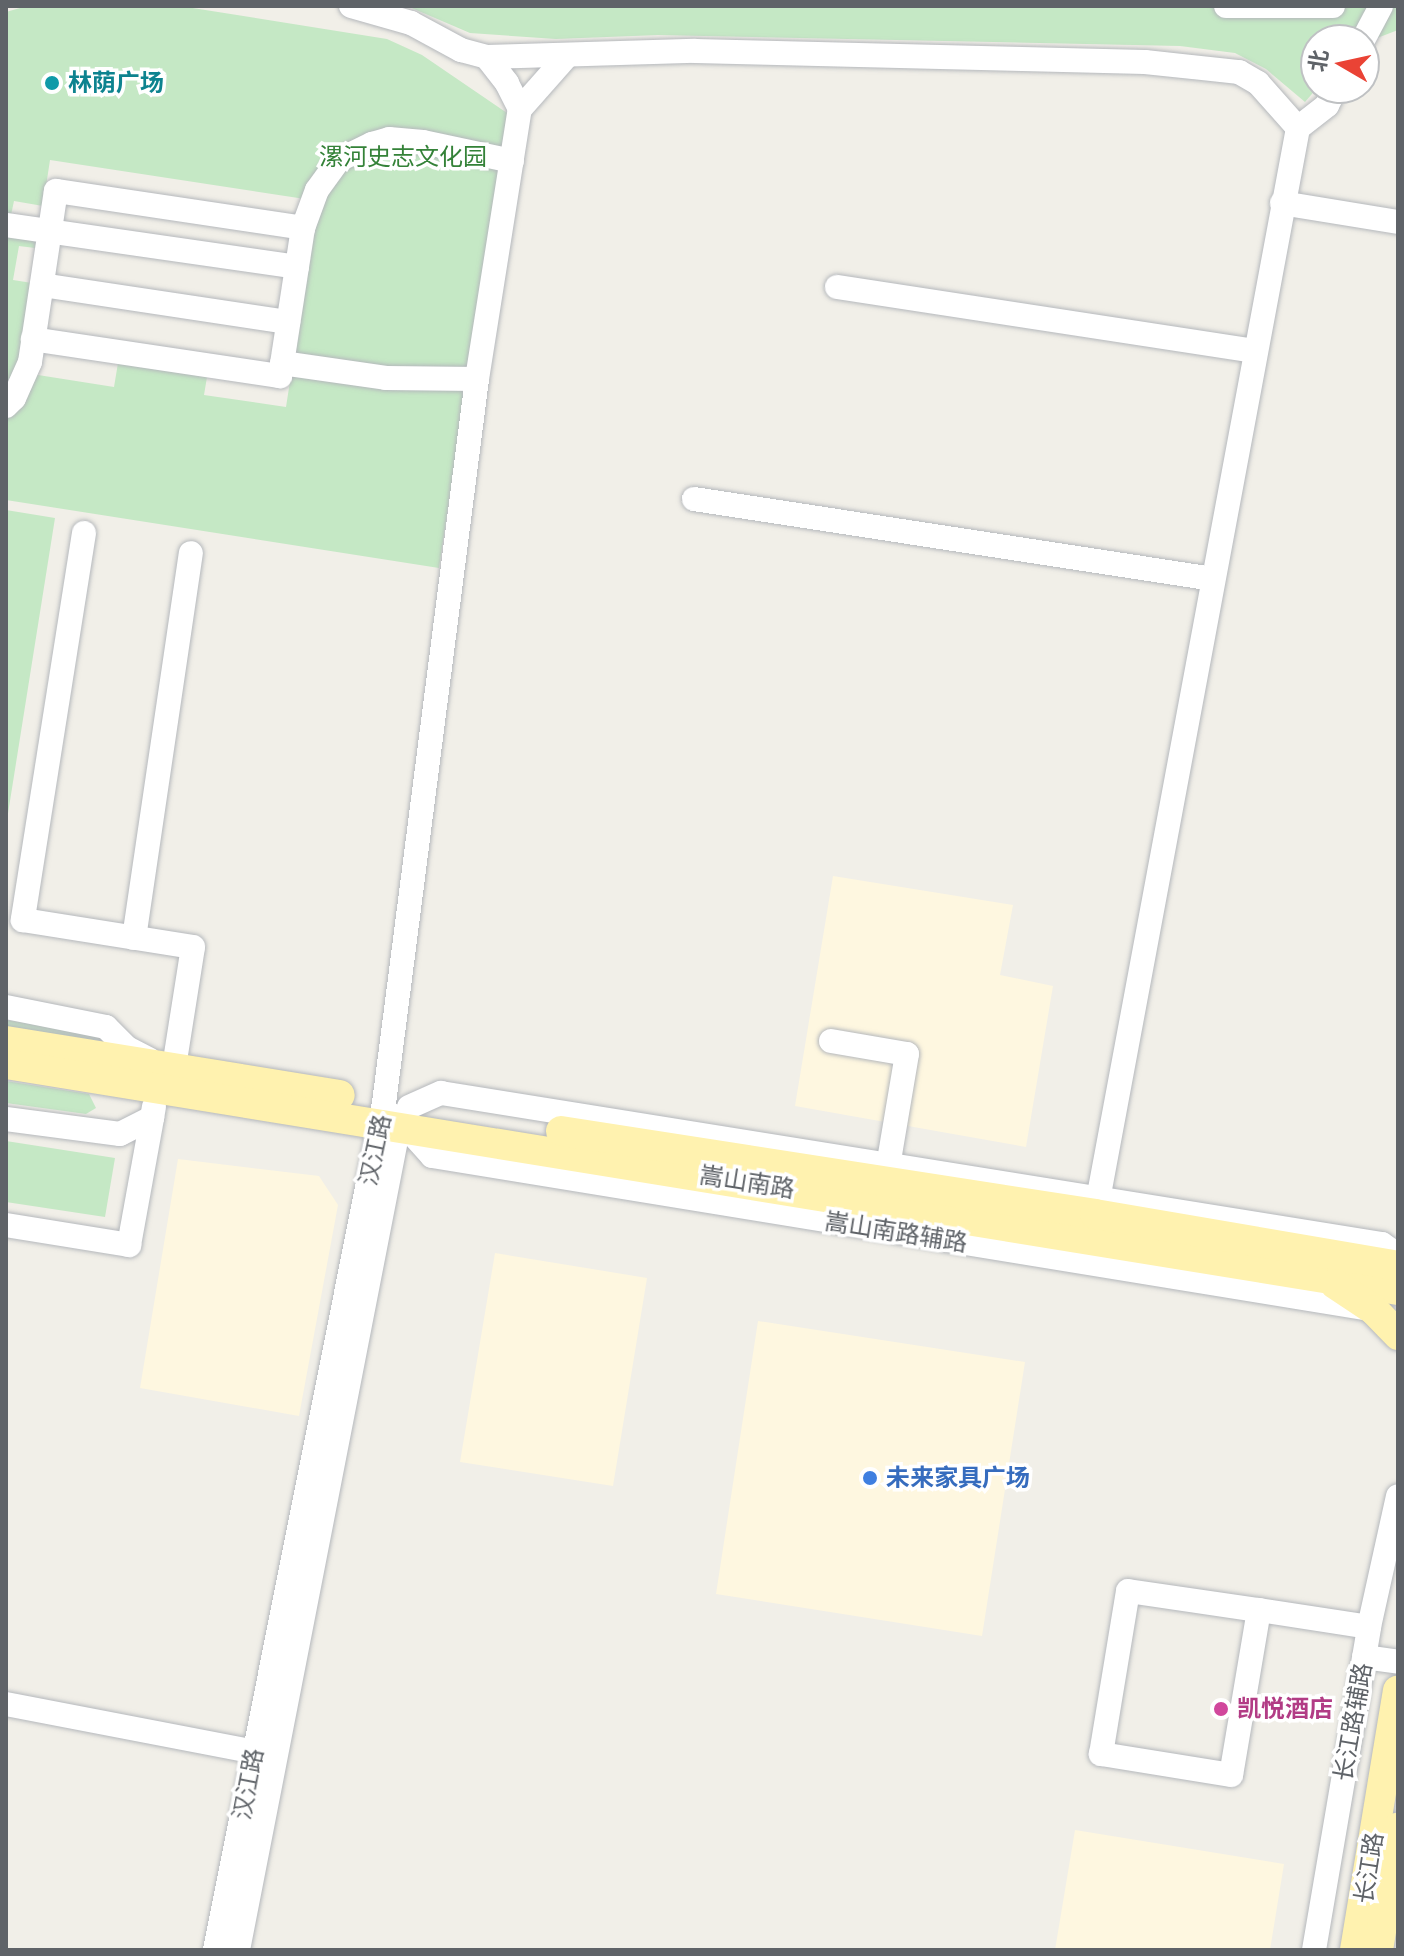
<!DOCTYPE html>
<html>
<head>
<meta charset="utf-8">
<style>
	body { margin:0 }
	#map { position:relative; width:1404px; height:1956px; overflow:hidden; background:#f1efe8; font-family:"Public Sans","Noto Sans SC",sans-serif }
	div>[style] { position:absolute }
	.commercial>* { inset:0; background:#fef7e0 }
	.green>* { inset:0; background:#c5e8c5 }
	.roads { filter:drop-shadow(0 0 2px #b5b8bc) drop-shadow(0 0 2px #b5b8bc) }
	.minor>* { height:24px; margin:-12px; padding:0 12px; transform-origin:12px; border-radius:12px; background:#fff }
	.major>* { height:30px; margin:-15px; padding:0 15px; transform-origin:15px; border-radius:15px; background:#fff2af }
	.dots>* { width:22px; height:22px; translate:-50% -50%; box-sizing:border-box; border:4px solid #fff; border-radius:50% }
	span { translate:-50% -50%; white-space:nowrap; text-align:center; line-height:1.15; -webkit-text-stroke:7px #fff; paint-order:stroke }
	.culture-label { font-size:24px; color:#0d838f; font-weight:700 }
	.left { translate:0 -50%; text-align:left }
	.park-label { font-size:24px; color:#348238 }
	.street-label { font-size:24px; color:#5f6368 }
	.shop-label { font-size:24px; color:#366cbe; font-weight:700 }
	.hotel-label { font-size:24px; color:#b23c85; font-weight:700 }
	.frame { position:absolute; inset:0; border:8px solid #5f6368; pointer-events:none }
	.north { position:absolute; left:1300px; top:24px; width:80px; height:80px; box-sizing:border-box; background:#fff; border:2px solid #bfc1c3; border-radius:50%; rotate:279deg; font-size:22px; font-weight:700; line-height:32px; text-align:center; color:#5f6368 }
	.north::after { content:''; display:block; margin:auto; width:28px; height:36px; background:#ea4335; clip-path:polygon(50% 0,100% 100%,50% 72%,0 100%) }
</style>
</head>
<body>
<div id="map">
	<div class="commercial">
		<i style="clip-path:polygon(833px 876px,1013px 905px,1000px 975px,1053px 986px,1026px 1147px,795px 1106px)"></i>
		<i style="clip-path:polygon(178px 1159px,319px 1176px,338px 1205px,299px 1416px,140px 1388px)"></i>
		<i style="clip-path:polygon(495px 1253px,647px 1278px,613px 1486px,460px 1462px)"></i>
		<i style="clip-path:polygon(758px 1321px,1025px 1362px,982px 1636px,716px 1594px)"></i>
		<i style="clip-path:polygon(1075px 1830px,1284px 1864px,1270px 1950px,1055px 1950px)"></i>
	</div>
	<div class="green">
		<i style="clip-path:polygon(evenodd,27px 6px,180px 6px,387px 39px,422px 55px,507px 113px,439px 568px,6px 500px,6px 12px,27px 6px,50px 160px,318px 201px,286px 407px,204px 395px,207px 377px,118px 363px,114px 387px,19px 372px,32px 283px,13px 280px,19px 246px,35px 248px,39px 220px,11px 215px,14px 201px,43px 206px,50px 160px)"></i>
		<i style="clip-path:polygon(407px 6px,1398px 6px,1398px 30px,1364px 43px,1316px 40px,1317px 88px,1305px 102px,1266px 69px,1235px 53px,1180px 46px,658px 35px,556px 39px,470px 33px)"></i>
		<i style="clip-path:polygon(6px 510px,55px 518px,6px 826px)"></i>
		<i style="clip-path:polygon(6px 1020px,94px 1034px,101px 1040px,98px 1045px,6px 1029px)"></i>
		<i style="clip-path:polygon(6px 1081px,89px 1094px,96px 1108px,86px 1114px,6px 1103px)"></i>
		<i style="clip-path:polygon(6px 1141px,115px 1158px,105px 1217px,6px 1202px)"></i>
	</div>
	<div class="roads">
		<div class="minor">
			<i style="left:351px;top:6px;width:62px;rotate:15.8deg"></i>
			<i style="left:411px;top:23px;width:57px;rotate:28.4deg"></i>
			<i style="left:461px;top:50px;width:27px;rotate:15deg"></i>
			<i style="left:487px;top:57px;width:208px;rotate:-1.7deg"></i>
			<i style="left:695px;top:51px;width:450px;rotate:1.4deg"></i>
			<i style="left:1145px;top:62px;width:95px;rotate:6.1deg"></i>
			<i style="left:1239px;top:72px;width:22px;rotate:30deg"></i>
			<i style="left:1258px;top:83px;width:60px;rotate:48.4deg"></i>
			<i style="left:1298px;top:128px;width:1123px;rotate:100.57deg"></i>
			<i style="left:1226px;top:6px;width:107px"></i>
			<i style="left:1363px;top:40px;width:38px;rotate:-62deg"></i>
			<i style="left:520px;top:109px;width:69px;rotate:-48.5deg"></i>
			<i style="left:1298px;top:128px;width:37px;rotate:-38deg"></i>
			<i style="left:1327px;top:105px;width:19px;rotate:-62deg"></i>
			<i style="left:1282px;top:203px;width:118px;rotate:9.3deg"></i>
			<i style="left:6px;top:225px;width:294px;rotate:8.2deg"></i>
			<i style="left:303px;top:228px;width:40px;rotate:-69.8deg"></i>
			<i style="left:317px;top:190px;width:37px;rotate:-54deg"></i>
			<i style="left:339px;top:160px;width:37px;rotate:-26deg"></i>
			<i style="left:372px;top:144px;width:18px;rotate:-16deg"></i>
			<i style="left:389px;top:139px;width:34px;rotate:5deg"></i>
			<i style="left:423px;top:142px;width:91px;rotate:12.1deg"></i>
			<i style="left:42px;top:285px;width:249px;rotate:8.6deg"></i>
			<i style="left:837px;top:287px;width:423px;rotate:8.7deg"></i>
			<i style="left:282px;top:363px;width:105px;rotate:8.2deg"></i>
			<i style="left:386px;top:378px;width:91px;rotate:0.6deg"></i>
			<i style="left:6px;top:406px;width:11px;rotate:-45deg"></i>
			<i style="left:14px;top:398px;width:39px;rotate:-66deg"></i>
			<i style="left:30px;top:362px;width:173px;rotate:-81.4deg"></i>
			<i style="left:56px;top:191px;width:250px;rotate:8.5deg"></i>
			<i style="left:303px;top:228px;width:150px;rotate:98.8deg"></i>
			<i style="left:280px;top:376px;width:250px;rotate:-171.5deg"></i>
			<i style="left:694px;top:499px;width:525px;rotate:8.76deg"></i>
			<i style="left:84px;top:533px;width:392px;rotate:99deg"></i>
			<i style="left:23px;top:920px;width:172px;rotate:9deg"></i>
			<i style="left:193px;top:947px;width:121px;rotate:99deg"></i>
			<i style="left:134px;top:938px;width:389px;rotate:-81.6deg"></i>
			<i style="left:6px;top:1007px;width:102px;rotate:11.3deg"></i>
			<i style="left:106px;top:1027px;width:30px;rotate:45deg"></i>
			<i style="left:127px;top:1048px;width:25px;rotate:27deg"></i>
			<i style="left:831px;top:1041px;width:77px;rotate:9.7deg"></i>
			<i style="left:907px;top:1054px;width:126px;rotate:99.6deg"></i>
			<i style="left:409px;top:1107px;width:35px;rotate:-24deg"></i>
			<i style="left:441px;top:1093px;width:953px;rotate:9.12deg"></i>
			<i style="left:1382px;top:1244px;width:19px;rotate:35deg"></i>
			<i style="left:6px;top:1119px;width:115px;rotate:7.5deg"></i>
			<i style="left:120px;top:1134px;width:36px;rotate:-27deg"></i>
			<i style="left:152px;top:1118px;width:11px;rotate:-80deg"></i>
			<i style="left:406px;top:1127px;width:39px;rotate:48deg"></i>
			<i style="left:432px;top:1156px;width:950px;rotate:9.26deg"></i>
			<i style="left:6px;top:1225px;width:125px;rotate:9.2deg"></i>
			<i style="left:129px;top:1245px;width:129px;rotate:-79.7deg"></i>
			<i style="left:1259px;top:1610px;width:167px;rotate:99.6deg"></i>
			<i style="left:1231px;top:1775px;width:132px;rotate:-170.8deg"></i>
			<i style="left:1101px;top:1754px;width:165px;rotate:-80.6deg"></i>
			<i style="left:1128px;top:1591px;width:132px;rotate:8.3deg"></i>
			<i style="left:1259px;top:1610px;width:111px;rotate:8.8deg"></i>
			<i style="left:1364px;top:1657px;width:34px;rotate:8deg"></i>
			<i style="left:6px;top:1704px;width:254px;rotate:10.9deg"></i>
			<i style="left:215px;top:1950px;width:864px;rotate:-78.72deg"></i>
			<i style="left:384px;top:1103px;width:730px;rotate:-82.68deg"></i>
			<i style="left:477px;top:379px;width:273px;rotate:-81deg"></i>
			<i style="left:520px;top:109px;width:29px;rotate:-117deg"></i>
			<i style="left:507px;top:83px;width:33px;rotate:-128deg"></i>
			<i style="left:238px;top:1950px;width:841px;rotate:-78.96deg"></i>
			<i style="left:399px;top:1125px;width:12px;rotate:-125deg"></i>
			<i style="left:1314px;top:1950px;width:328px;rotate:-80.3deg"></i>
			<i style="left:1369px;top:1627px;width:134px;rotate:-77.5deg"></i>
		</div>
		<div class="major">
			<i style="left:6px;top:1041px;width:338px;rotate:9.2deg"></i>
			<i style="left:6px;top:1064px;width:1410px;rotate:9.22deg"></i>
			<i style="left:561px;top:1131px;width:540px;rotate:8.83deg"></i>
			<i style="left:1095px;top:1214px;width:307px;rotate:9.7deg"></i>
			<i style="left:1335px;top:1284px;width:47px;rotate:33.7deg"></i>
			<i style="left:1374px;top:1310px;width:35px;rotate:46deg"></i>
			<i style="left:1355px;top:1950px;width:263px;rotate:-80.6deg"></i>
			<i style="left:1378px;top:1950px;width:124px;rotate:-80.7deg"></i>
		</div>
	</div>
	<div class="dots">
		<i style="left:52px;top:83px;background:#0f9aa8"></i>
		<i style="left:870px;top:1478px;background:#3f7fe0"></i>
		<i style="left:1221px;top:1709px;background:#d1479c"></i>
	</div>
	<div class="culture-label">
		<span class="left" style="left:68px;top:83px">林荫广场</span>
	</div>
	<div class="park-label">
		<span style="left:403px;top:157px">漯河史志文化园</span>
	</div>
	<div class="street-label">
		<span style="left:375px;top:1150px;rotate:-78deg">汉江路</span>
		<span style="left:747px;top:1182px;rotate:9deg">嵩山南路</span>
		<span style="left:896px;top:1232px;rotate:9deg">嵩山南路辅路</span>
		<span style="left:1353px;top:1722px;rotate:-80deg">长江路辅路</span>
		<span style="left:248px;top:1784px;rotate:-79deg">汉江路</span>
		<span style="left:1369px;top:1868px;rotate:-81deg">长江路</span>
	</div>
	<div class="shop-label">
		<span class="left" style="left:886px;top:1478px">未来家具广场</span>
	</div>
	<div class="hotel-label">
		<span class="left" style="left:1237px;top:1709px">凯悦酒店</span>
	</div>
	<div class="frame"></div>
	<div class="north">北</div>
</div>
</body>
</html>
